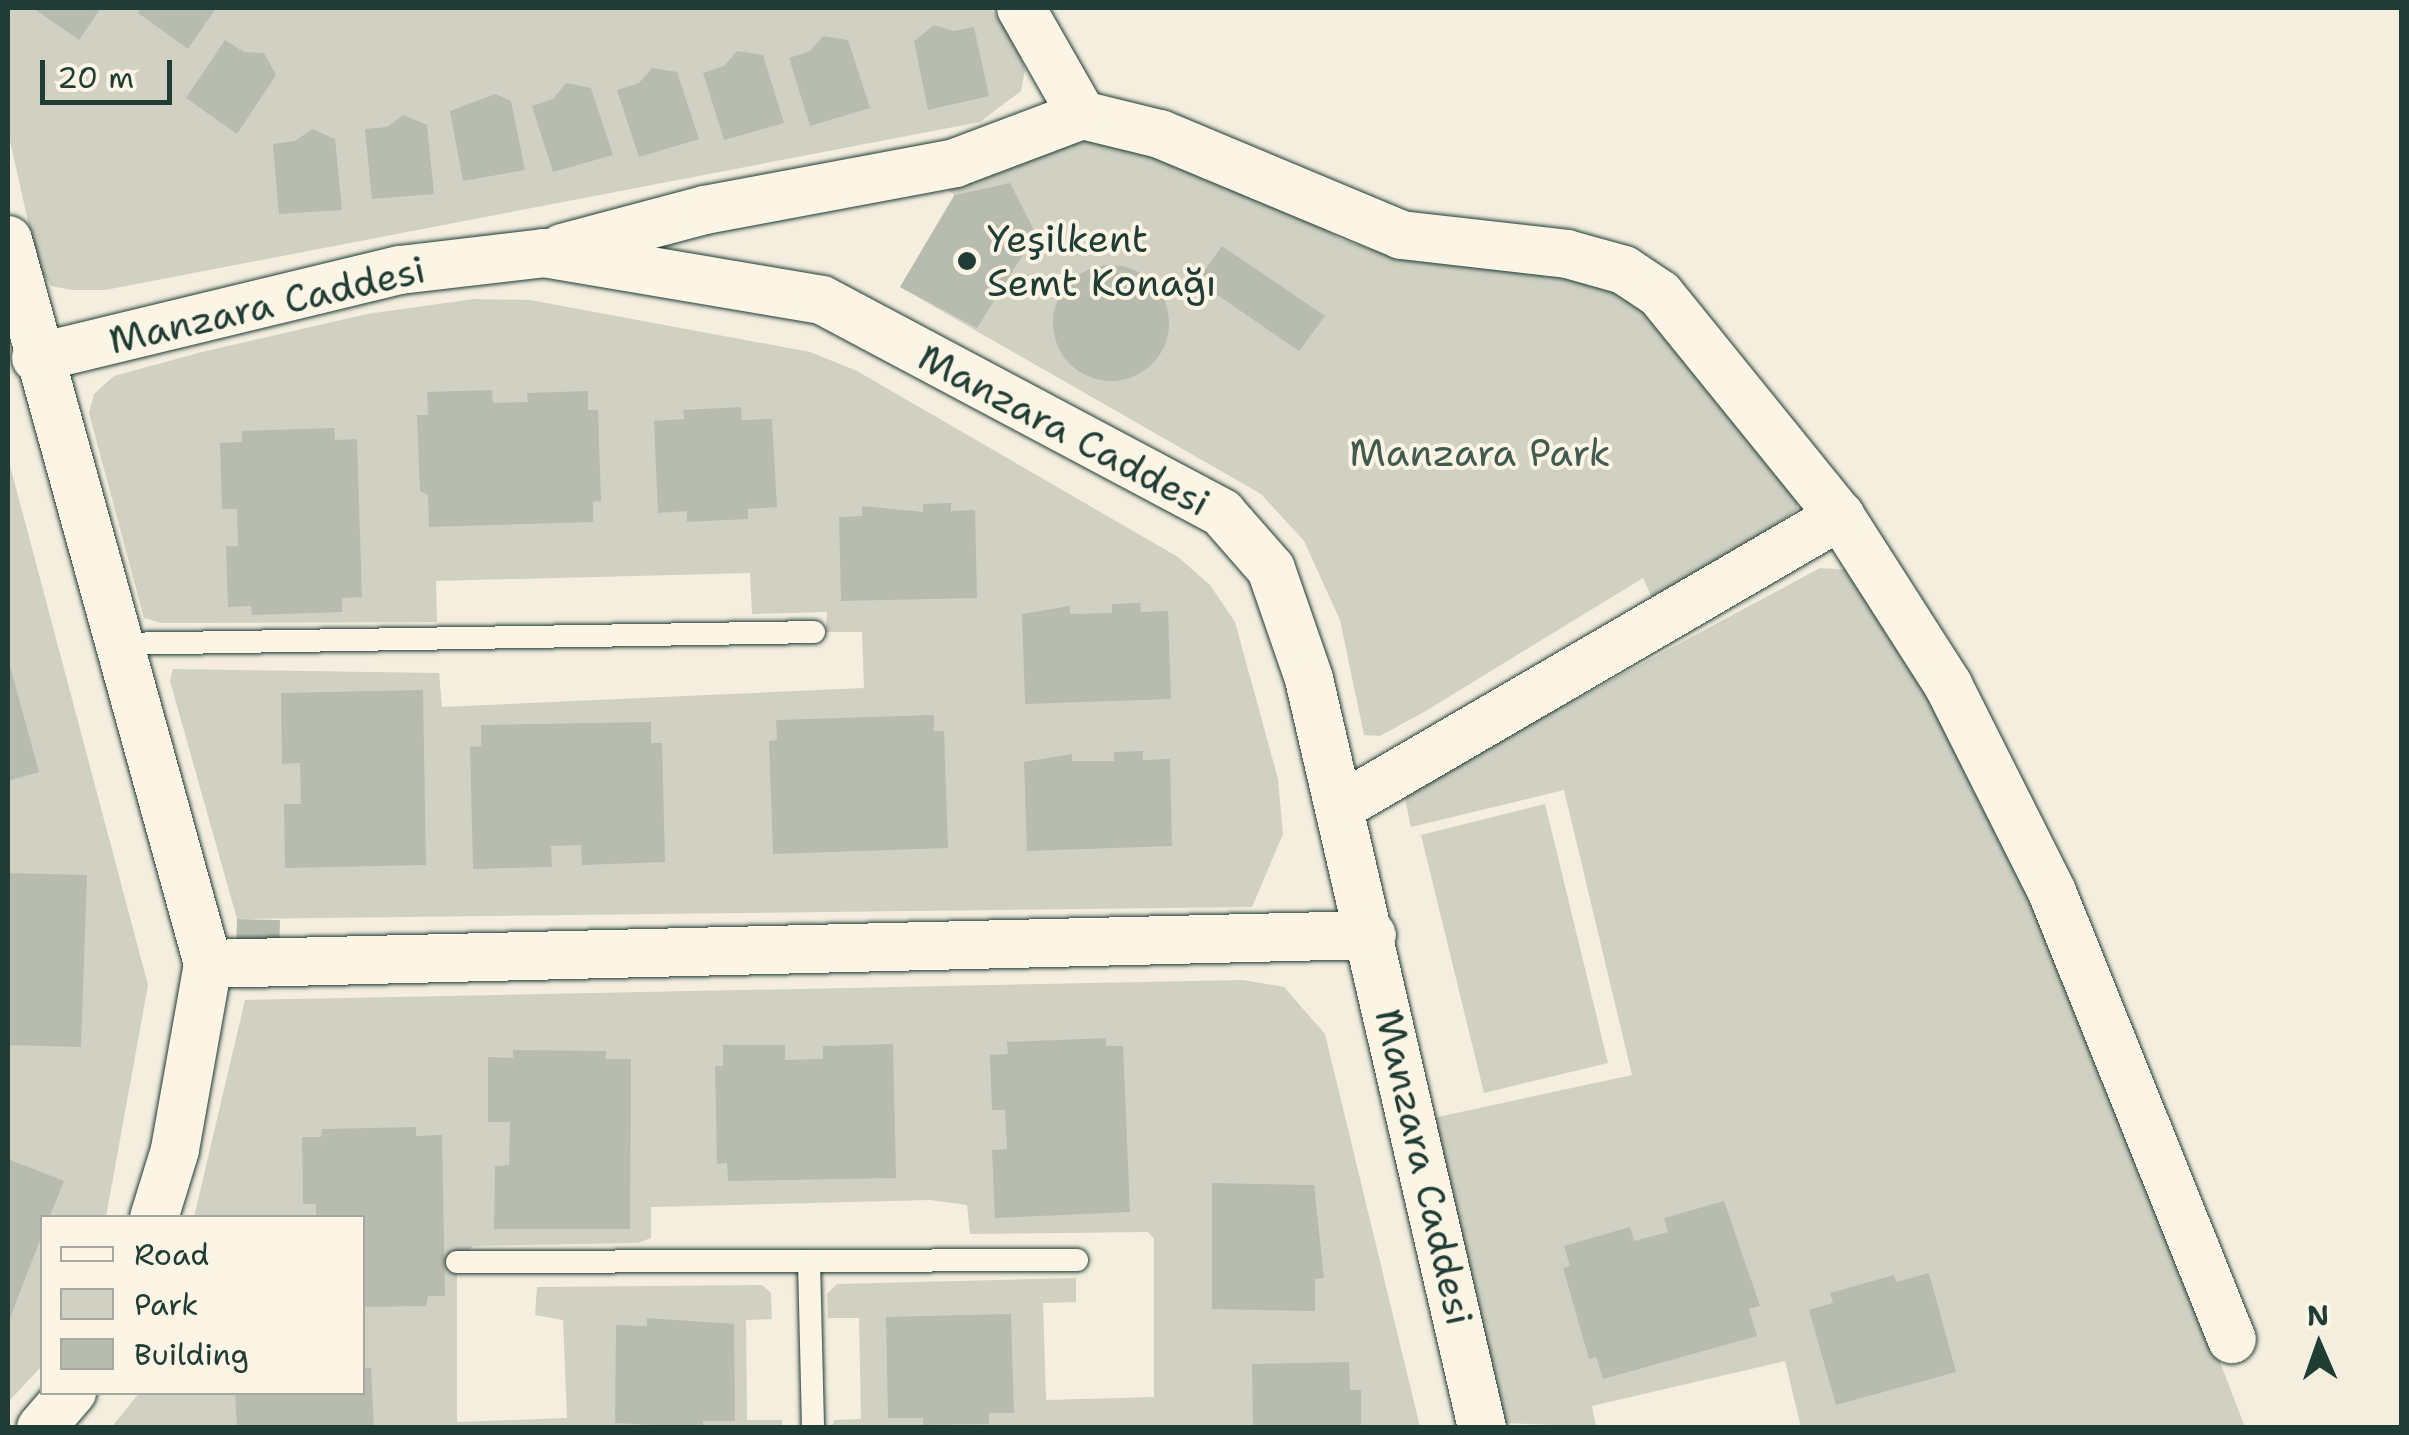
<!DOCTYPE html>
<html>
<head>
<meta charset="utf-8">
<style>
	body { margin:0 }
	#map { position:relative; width:2409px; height:1435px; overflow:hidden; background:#f3eede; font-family:"Shantell Sans",sans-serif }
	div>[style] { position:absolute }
	.green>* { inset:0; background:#d0d1c2 }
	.building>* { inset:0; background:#b8bcae }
	.round { border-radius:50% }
	.roads { filter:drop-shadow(0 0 2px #1f3d34) drop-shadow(0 0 2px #1f3d34) }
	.lane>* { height:22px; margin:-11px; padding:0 11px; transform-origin:11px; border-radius:11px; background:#fcf5e5 }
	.street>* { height:48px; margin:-24px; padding:0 24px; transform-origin:24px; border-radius:24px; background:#fcf5e5 }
	.dots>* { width:28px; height:28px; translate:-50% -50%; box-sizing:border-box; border:5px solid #fcf5e5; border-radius:50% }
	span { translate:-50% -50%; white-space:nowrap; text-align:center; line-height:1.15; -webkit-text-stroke:8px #fcf5e5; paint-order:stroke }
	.poi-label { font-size:38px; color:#1f3d34 }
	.left { translate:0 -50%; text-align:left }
	.street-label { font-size:38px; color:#1f3d34 }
	.park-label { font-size:38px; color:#425b50 }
	.frame { position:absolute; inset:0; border:10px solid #1f3d34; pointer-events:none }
	.legend { position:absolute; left:40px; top:1215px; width:325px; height:180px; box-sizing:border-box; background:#fcf5e5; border:2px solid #a4ab9e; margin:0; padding:12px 18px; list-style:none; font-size:30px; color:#1f3d34 }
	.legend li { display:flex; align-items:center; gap:20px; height:50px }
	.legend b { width:50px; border:2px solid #a4ab9e }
	.north { position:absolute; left:2269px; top:1295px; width:100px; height:100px; -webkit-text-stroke:8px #fcf5e5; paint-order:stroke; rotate:358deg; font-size:28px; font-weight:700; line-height:40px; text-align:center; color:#1f3d34 }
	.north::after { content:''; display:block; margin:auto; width:35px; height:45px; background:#1f3d34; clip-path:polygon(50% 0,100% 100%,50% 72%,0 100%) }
	.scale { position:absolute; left:40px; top:60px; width:132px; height:45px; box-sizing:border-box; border:5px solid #1f3d34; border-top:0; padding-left:12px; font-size:30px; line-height:35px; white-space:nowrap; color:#1f3d34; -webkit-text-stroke:8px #fcf5e5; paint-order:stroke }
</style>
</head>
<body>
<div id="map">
	<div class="green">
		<i style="clip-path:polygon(8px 8px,990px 8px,1018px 46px,1025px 70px,1021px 91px,980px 122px,105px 290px,72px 290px,51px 286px,38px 266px,8px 132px)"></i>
		<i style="clip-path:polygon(1085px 139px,1157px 151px,1289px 205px,1340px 239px,1393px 256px,1622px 284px,1797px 476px,1797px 509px,1732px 558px,1652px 598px,1643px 578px,1424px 712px,1380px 736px,1364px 735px,1340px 620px,1304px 541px,1261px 494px,900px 287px,954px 195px,949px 190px,955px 163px)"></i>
		<i style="clip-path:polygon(474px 299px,530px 300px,810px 352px,857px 371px,1178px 557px,1210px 585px,1235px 622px,1278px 779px,1283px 834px,1252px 907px,237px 919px,170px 681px,173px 669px,439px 673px,442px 707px,864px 688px,862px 632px,826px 632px,827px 612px,752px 614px,750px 573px,436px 581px,437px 622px,161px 623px,144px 618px,89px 413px,94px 394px,114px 376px,202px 352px,367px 314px)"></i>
		<i style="clip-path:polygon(8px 458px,148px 985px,106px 1217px,42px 1218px,42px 1366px,8px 1402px)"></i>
		<i style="clip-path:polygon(1820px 568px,1852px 570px,1867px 590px,1997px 820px,2105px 1064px,2245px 1427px,1801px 1427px,1785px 1361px,1592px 1406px,1596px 1427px,1506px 1423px,1433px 1118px,1632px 1075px,1564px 790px,1411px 827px,1405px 799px,1414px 786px)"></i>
		<i style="clip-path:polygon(1545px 804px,1608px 1063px,1484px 1093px,1421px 835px)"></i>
		<i style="clip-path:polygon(1243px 980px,1284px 987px,1325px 1034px,1420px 1427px,832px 1427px,834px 1420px,861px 1419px,859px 1318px,828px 1318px,827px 1294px,837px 1284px,1076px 1278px,1076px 1302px,1043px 1303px,1046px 1400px,1154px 1397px,1154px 1239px,1148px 1232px,970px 1234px,967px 1205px,930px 1200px,651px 1207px,651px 1238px,638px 1243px,473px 1246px,457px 1262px,457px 1422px,567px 1418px,563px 1320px,535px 1315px,537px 1287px,762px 1285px,771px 1293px,772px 1319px,746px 1320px,747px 1420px,782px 1420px,782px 1427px,111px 1428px,139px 1393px,362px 1392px,362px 1218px,194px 1217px,245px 1000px)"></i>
	</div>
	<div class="building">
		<i style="clip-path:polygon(33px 8px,101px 8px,79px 40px)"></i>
		<i style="clip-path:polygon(141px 8px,216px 8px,188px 49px,138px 13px)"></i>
		<i style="clip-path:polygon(934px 25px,953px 31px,974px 27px,989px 96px,928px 110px,914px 41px)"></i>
		<i style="clip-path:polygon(823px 36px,848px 40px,870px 108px,810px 126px,789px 58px,810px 51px)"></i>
		<i style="clip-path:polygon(225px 40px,244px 52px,264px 53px,276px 75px,237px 134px,186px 98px)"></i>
		<i style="clip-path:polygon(737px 51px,763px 55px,784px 123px,724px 140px,703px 73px,724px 66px)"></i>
		<i style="clip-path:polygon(652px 68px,677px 72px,699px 139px,639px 157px,617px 90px,639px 83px)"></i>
		<i style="clip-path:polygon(566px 83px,591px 88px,613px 155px,553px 172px,532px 106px,553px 99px)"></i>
		<i style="clip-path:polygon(495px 94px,511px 101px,525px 170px,463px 181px,450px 111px)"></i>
		<i style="clip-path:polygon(403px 115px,427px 125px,434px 194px,372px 199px,365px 129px,387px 127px)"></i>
		<i style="clip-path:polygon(312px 129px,335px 139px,342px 210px,279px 214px,273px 144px,295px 141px)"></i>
		<i style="clip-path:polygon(1010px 183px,1036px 234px,977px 328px,900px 287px,955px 195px)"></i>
		<i style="clip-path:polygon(1222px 246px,1325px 316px,1299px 351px,1197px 281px)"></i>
		<i class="round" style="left:1053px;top:265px;width:116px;height:116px"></i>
		<i style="clip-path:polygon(492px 390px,493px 403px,528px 402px,527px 393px,588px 391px,588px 410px,598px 410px,601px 501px,593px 502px,593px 522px,429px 527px,428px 495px,420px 491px,417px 415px,428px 415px,427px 392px)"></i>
		<i style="clip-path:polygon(741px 407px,742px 420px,772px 419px,777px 507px,748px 509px,748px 519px,687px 522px,687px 511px,658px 513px,654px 421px,684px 419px,683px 410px)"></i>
		<i style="clip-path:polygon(334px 428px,335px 440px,357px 439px,362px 597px,342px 598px,342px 612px,252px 615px,251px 606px,228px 607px,226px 546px,238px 546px,237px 509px,222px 509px,220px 443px,242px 442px,242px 431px)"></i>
		<i style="clip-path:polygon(951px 503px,951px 511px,975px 510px,977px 598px,841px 601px,839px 517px,862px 516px,862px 506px,923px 512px,923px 504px)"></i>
		<i style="clip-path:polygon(1140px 603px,1141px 612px,1168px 611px,1171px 699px,1025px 704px,1022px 614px,1070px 606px,1070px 614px,1112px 613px,1112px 604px)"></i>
		<i style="clip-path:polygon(8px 659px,39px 772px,8px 781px)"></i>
		<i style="clip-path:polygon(423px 690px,426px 865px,285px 868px,284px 804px,301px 804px,300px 763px,282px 764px,281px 693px)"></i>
		<i style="clip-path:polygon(934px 715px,934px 731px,944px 731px,948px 848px,773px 854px,769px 741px,777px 740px,776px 720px)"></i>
		<i style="clip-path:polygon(651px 722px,651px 743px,662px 743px,665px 862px,582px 865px,581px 845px,551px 846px,552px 867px,473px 869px,470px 747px,481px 746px,481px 725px)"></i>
		<i style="clip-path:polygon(1143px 751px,1143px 760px,1170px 759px,1172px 846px,1027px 851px,1024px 762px,1072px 754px,1072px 761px,1114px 761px,1114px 752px)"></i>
		<i style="clip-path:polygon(8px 873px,87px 875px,81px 1047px,8px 1045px)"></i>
		<i style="clip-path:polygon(237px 919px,280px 920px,279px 958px,236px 957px)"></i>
		<i style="clip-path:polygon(1106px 1038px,1106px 1046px,1123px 1046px,1130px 1212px,995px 1218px,992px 1150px,1007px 1149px,1005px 1110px,992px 1110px,990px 1055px,1008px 1054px,1007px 1042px)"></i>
		<i style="clip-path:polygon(893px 1044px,896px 1178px,728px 1181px,727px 1163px,717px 1164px,715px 1066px,723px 1066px,723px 1045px,785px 1045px,785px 1060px,823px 1059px,823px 1046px)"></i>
		<i style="clip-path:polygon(513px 1050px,606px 1051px,606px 1059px,631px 1059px,630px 1229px,494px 1229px,495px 1166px,509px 1165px,510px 1122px,488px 1122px,488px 1057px,513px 1058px)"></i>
		<i style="clip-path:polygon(416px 1127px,416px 1136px,442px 1135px,445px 1296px,428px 1296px,426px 1306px,362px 1307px,362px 1218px,316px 1218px,316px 1204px,303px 1204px,302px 1137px,321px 1137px,322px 1129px)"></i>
		<i style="clip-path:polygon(8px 1159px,64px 1181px,49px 1218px,42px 1218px,42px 1235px,8px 1323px)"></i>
		<i style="clip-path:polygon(1212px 1183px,1314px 1185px,1324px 1278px,1315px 1279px,1315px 1311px,1212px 1309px)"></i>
		<i style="clip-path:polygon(1724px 1201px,1760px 1306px,1749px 1309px,1757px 1336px,1603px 1379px,1596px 1357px,1589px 1359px,1563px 1268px,1570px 1266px,1564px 1246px,1630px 1227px,1634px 1241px,1668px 1232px,1664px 1218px)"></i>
		<i style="clip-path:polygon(1929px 1273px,1956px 1372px,1836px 1405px,1809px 1310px,1833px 1303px,1830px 1293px,1894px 1275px,1896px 1282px)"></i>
		<i style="clip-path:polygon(1011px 1314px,1014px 1413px,989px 1413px,989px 1424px,923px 1425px,923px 1418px,888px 1418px,886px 1317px)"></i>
		<i style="clip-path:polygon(647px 1318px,734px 1324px,735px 1421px,703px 1421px,703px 1428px,615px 1423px,616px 1325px,647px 1326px)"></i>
		<i style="clip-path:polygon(1349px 1362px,1350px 1390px,1361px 1390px,1361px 1428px,1253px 1428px,1252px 1364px)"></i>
		<i style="clip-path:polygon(362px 1368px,371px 1368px,374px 1428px,237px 1428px,235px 1392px,362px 1392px)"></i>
	</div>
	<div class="roads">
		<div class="lane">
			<i style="left:116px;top:644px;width:698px;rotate:-0.98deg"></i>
			<i style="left:457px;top:1262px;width:620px;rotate:-0.18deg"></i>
			<i style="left:809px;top:1262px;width:166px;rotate:88.6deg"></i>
		</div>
		<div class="street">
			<i style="left:1082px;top:115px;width:80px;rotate:13.7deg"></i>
			<i style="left:1160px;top:134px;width:261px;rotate:22.7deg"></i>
			<i style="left:1401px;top:235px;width:167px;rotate:6.5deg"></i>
			<i style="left:1567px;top:254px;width:59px;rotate:15.7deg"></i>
			<i style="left:1624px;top:270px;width:43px;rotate:33.7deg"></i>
			<i style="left:1660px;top:294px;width:286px;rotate:51deg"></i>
			<i style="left:1840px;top:516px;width:201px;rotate:57.4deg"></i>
			<i style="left:1948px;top:685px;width:232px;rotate:63.3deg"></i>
			<i style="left:2052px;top:892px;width:482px;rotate:68.1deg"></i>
			<i style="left:8px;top:240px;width:751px;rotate:74.56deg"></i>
			<i style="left:208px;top:964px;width:189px;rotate:100.1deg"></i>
			<i style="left:175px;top:1150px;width:71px;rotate:107.2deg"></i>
			<i style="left:562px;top:248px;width:148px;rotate:-14.9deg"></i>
			<i style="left:705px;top:210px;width:254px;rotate:-10.6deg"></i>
			<i style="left:955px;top:163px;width:136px;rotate:-20.7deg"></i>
			<i style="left:1082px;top:115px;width:123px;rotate:-119.7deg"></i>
			<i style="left:36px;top:358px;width:374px;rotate:-13.6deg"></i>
			<i style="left:400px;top:270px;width:145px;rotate:-6.7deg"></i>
			<i style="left:544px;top:253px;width:282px;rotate:9.6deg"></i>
			<i style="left:822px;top:300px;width:453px;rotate:28deg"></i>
			<i style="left:1222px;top:513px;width:74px;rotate:48.8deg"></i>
			<i style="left:1271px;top:569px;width:116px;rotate:70.9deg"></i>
			<i style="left:1309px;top:679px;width:769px;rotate:76.99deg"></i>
			<i style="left:1340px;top:807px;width:579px;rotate:-30.2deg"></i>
			<i style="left:208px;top:964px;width:1164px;rotate:-1.43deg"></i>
			<i style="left:41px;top:1428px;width:48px;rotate:-49.3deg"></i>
		</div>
	</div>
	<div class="dots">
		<i style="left:967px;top:261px;background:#1f3d34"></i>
	</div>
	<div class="poi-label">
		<span class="left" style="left:987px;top:261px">Yeşilkent<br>Semt Konağı</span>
	</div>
	<div class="street-label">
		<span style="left:267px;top:305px;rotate:-13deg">Manzara Caddesi</span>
		<span style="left:1064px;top:430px;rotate:28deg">Manzara Caddesi</span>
		<span style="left:1424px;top:1167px;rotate:77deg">Manzara Caddesi</span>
	</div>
	<div class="park-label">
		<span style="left:1480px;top:453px">Manzara Park</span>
	</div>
	<div class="frame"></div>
	<ul class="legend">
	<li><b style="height:12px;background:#fcf5e5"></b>Road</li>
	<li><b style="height:28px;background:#d0d1c2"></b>Park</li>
	<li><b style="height:28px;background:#b8bcae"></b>Building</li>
	</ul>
	<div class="north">N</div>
	<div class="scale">20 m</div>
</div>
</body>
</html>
